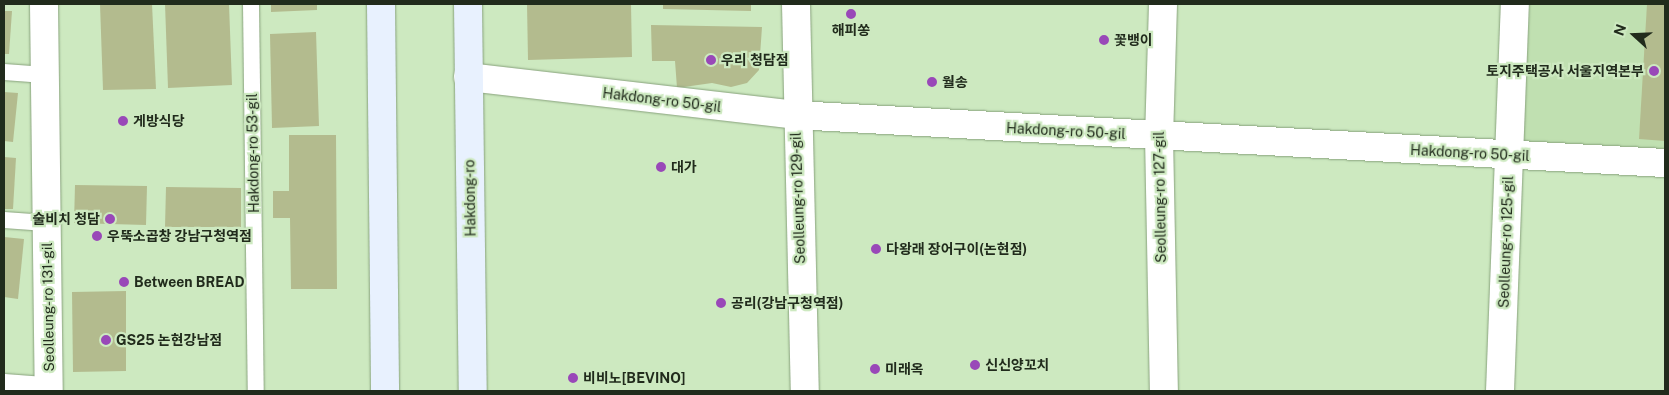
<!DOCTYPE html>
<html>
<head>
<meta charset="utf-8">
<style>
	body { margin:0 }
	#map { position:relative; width:1669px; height:395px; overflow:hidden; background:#cde9c0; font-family:"Public Sans","Noto Sans KR",sans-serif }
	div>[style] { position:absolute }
	.built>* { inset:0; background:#c0e0b1 }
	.building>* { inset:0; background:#b3bb8e }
	.roads { filter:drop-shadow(0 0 1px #88a27c) drop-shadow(0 0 1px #88a27c) }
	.lane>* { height:16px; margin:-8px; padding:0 8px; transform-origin:8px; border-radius:8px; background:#fff }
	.street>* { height:28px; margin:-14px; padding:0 14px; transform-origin:14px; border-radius:14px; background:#fff }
	.secondary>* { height:28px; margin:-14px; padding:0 14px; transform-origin:14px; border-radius:14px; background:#e8f1fe }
	.dots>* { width:14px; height:14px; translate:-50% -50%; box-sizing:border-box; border:2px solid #cde9c0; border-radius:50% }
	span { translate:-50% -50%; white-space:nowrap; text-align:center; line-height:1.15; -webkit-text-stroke:4.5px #cde9c0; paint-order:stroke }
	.poi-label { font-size:14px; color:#212b1c; font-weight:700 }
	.left { translate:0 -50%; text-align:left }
	.right { translate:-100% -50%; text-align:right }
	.street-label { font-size:14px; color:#212b1c }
	.frame { position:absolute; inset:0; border:5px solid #212b1c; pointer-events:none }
	.north { position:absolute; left:1609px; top:10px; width:50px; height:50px; -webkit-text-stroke:4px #cde9c0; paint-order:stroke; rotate:290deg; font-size:14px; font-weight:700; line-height:20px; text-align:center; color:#212b1c }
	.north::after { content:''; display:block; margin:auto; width:18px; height:22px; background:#212b1c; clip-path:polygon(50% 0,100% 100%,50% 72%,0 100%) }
</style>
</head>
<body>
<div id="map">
	<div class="built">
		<i style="clip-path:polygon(1530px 4px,1665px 4px,1665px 151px,1523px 143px)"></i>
	</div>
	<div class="building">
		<i style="clip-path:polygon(100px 4px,152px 4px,156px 89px,103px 90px)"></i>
		<i style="clip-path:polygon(165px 4px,229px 4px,232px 85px,168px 88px)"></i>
		<i style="clip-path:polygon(271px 4px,317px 4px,317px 10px,271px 12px)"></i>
		<i style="clip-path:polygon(527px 4px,631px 4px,632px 57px,528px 60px)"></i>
		<i style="clip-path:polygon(663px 4px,751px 4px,751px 11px,663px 9px)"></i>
		<i style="clip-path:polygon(1647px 4px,1665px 4px,1665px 141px,1639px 139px)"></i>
		<i style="clip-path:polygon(4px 11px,12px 11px,9px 54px,4px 54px)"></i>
		<i style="clip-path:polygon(651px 25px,762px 27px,759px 70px,747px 83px,731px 87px,712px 83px,677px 88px,675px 61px,652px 61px)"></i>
		<i style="clip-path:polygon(316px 32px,319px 126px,272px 128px,270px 34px)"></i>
		<i style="clip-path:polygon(4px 92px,18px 93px,13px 142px,4px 141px)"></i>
		<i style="clip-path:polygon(289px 135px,336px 135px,337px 289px,291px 289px,290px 218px,273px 218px,273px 191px,289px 191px)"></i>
		<i style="clip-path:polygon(4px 157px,16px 158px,13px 209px,4px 209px)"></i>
		<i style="clip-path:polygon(75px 185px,147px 186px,146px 225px,74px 223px)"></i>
		<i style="clip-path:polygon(166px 187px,241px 188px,241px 227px,165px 227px)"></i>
		<i style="clip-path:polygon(4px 237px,24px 239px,18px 299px,4px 297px)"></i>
		<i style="clip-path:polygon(126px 291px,126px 371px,73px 372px,72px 292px)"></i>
	</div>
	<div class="roads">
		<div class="lane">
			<i style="left:251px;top:4px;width:387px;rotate:89.3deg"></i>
			<i style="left:4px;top:72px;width:41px;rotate:4.2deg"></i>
			<i style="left:4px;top:220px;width:42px;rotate:4.1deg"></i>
		</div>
		<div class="street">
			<i style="left:44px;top:4px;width:387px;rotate:89.3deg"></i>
			<i style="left:796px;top:4px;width:387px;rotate:88.7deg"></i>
			<i style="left:1163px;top:4px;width:132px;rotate:91.7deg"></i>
			<i style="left:1159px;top:136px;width:255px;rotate:88.9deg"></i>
			<i style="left:468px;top:77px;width:329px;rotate:6.6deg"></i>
			<i style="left:795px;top:115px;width:871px;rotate:3.16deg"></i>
			<i style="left:4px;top:388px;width:40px;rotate:4.3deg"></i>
			<i style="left:1500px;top:391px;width:387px;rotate:-87.8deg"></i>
		</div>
		<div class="secondary">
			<i style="left:381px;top:4px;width:387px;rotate:89.4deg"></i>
			<i style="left:468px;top:4px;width:387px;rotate:89.3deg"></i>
		</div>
	</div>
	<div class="dots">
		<i style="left:851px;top:14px;background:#9948b8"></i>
		<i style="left:1104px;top:40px;background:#9948b8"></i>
		<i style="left:711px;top:60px;background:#9948b8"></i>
		<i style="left:1654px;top:71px;background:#9948b8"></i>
		<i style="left:932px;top:82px;background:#9948b8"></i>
		<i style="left:123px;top:121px;background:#9948b8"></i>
		<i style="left:661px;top:167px;background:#9948b8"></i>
		<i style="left:110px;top:219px;background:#9948b8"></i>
		<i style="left:97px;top:236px;background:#9948b8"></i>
		<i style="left:876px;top:249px;background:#9948b8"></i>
		<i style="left:124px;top:282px;background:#9948b8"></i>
		<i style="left:721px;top:303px;background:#9948b8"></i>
		<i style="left:106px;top:340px;background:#9948b8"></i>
		<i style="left:975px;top:365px;background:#9948b8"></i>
		<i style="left:875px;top:369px;background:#9948b8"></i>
		<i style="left:573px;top:378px;background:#9948b8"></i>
	</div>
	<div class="poi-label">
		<span style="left:851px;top:30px">해피쏭</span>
		<span class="left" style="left:1114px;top:40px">꽃뱅이</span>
		<span class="left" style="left:721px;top:60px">우리 청담점</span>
		<span class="right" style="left:1644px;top:71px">토지주택공사 서울지역본부</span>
		<span class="left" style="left:942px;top:82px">월송</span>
		<span class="left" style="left:133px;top:121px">게방식당</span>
		<span class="left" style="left:671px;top:167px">대가</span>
		<span class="right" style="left:100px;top:219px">술비치 청담</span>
		<span class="left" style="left:107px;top:236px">우뚝소곱창 강남구청역점</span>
		<span class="left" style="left:886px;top:249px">다왕래 장어구이(논현점)</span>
		<span class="left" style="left:134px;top:282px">Between BREAD</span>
		<span class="left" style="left:731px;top:303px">공리(강남구청역점)</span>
		<span class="left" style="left:116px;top:340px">GS25 논현강남점</span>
		<span class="left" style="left:985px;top:365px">신신양꼬치</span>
		<span class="left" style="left:885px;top:369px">미래옥</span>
		<span class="left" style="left:583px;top:378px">비비노[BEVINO]</span>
	</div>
	<div class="street-label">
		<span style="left:662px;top:100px;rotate:7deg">Hakdong-ro 50-gil</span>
		<span style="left:1066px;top:131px;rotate:3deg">Hakdong-ro 50-gil</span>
		<span style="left:253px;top:153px;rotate:-91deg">Hakdong-ro 53-gil</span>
		<span style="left:1470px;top:153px;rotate:3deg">Hakdong-ro 50-gil</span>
		<span style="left:1160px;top:197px;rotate:-91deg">Seolleung-ro 127-gil</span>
		<span style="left:470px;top:198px;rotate:-91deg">Hakdong-ro</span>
		<span style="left:798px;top:198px;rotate:-92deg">Seolleung-ro 129-gil</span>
		<span style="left:1506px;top:242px;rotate:-88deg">Seolleung-ro 125-gil</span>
		<span style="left:48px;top:307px;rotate:-91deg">Seolleung-ro 131-gil</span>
	</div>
	<div class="frame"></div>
	<div class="north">N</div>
</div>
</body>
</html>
